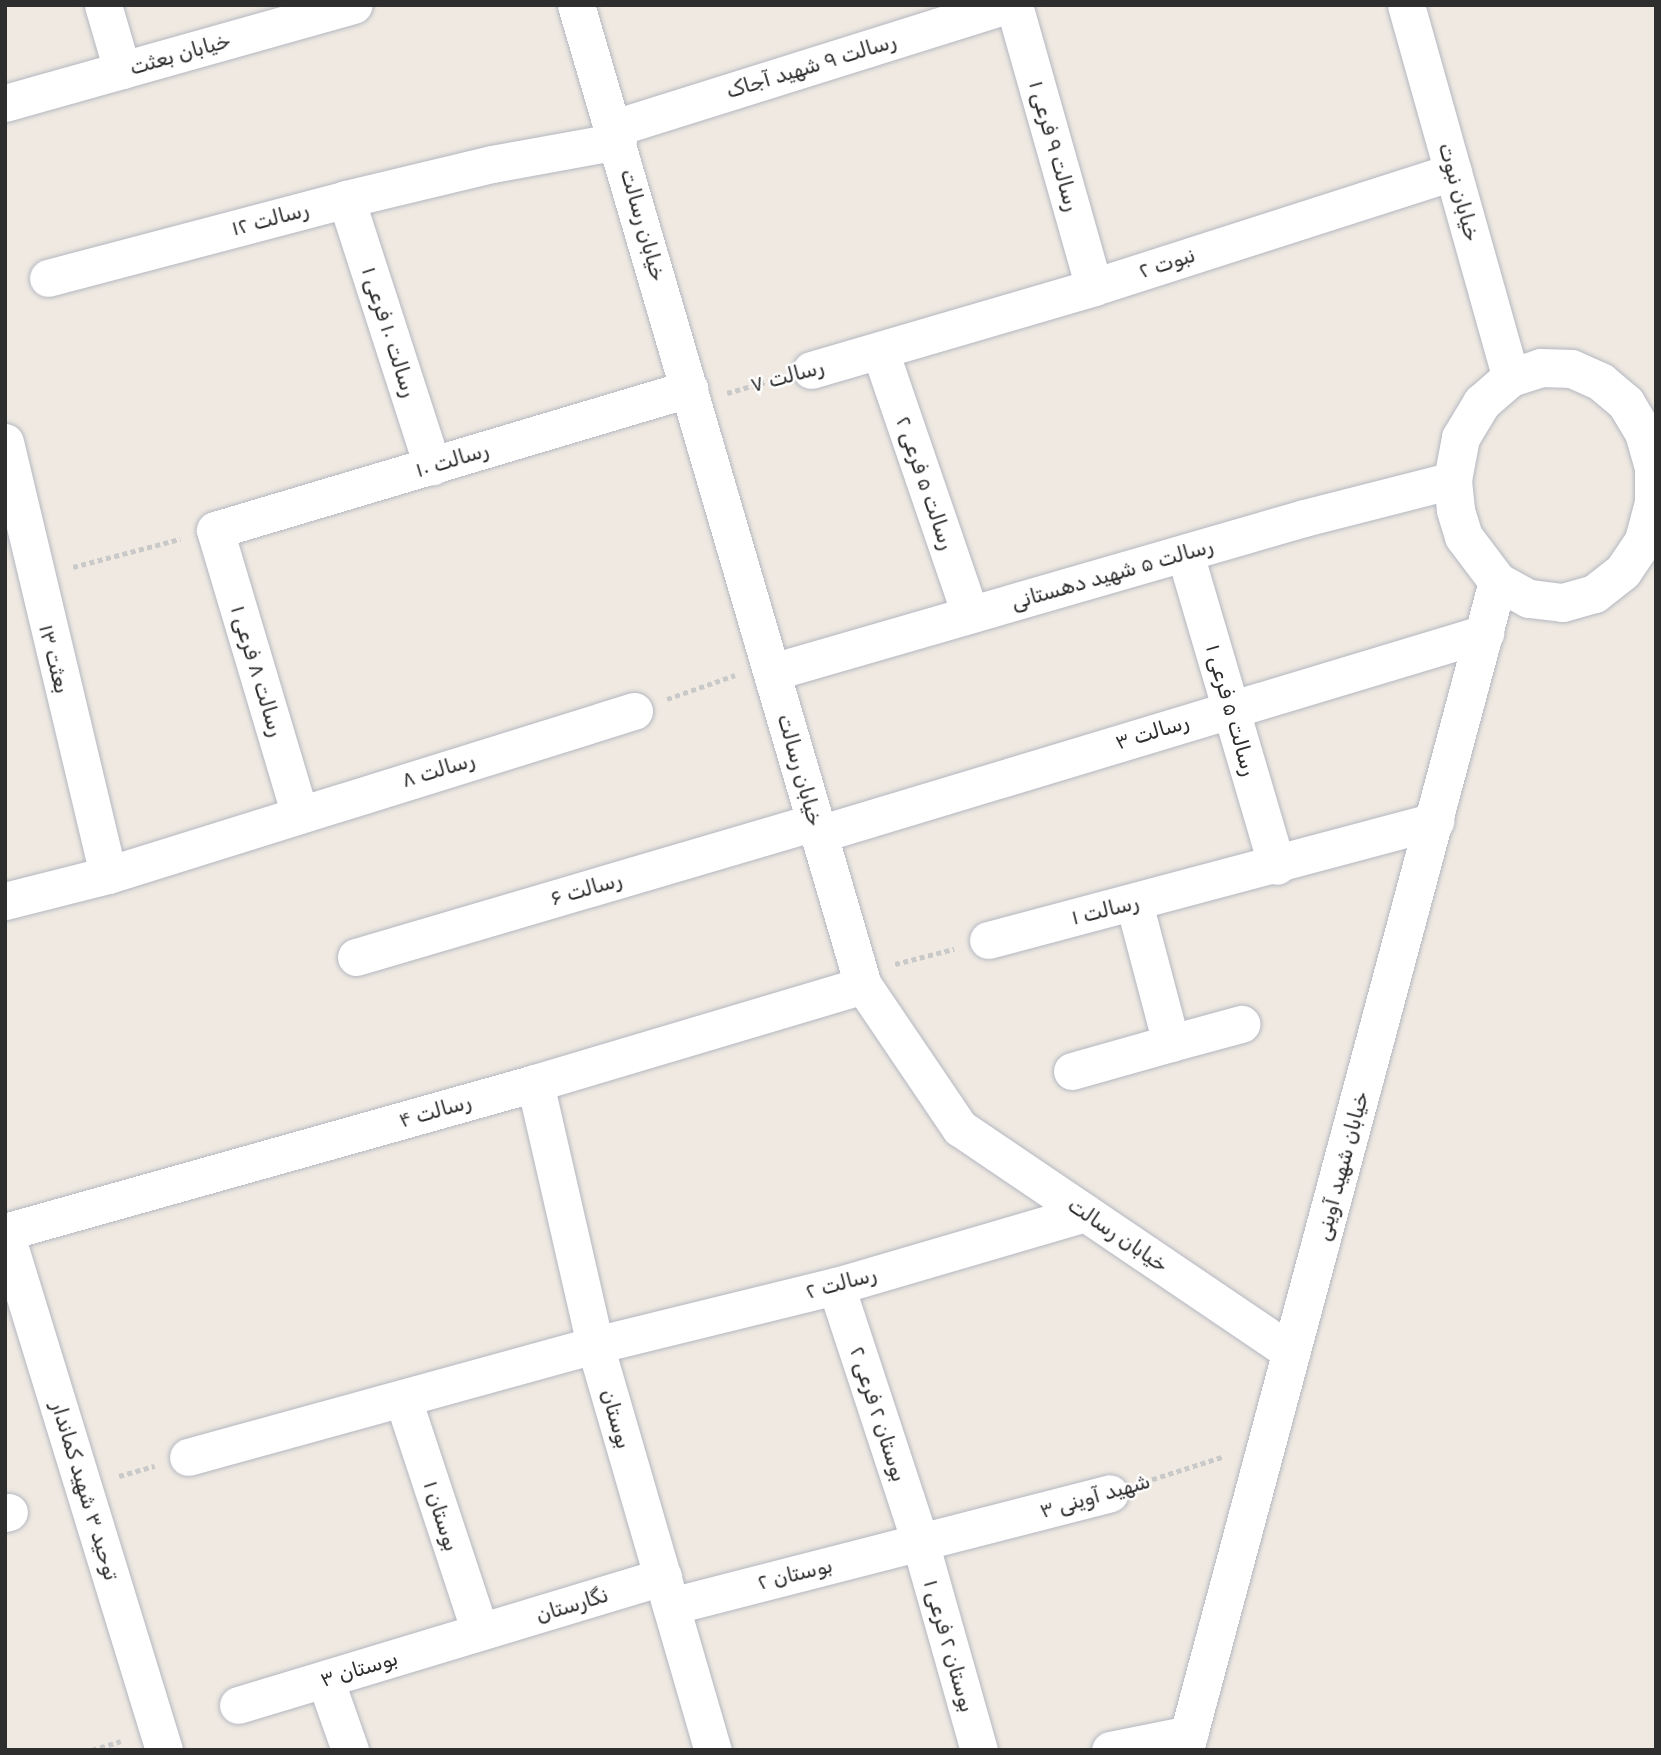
<!DOCTYPE html>
<html>
<head>
<meta charset="utf-8">
<style>
	body { margin:0 }
	#map { position:relative; width:1661px; height:1755px; overflow:hidden; background:#efe9e1; font-family:Rubik,Vazirmatn,sans-serif }
	div>[style] { position:absolute }
	.path>* { height:4.5px; margin-top:-2.25px; transform-origin:0; background:repeating-linear-gradient(90deg,#c9c9c9 0 5px,transparent 0 8.5px) }
	.roads { filter:drop-shadow(0 0 2px #b4b7c1) drop-shadow(0 0 2px #b4b7c1) }
	.street>* { height:37px; margin:-18.5px; padding:0 18.5px; transform-origin:18.5px; border-radius:18.5px; background:#fff }
	.secondary>* { height:38px; margin:-19px; padding:0 19px; transform-origin:19px; border-radius:19px; background:#fff }
	span { translate:-50% -50%; white-space:nowrap; text-align:center; line-height:1.15; -webkit-text-stroke:5px #fff; paint-order:stroke }
	.street-label { font-size:21px; color:#2e2e2e }
	.frame { position:absolute; inset:0; border:7px solid #2e2e2e; pointer-events:none }
</style>
</head>
<body>
<div id="map">
	<div class="path">
		<i style="left:727px;top:393px;width:51px;rotate:-15.9deg"></i>
		<i style="left:73px;top:567px;width:111px;rotate:-14.7deg"></i>
		<i style="left:667px;top:699px;width:72px;rotate:-19.4deg"></i>
		<i style="left:895px;top:964px;width:61px;rotate:-14.3deg"></i>
		<i style="left:119px;top:1476px;width:37px;rotate:-16deg"></i>
		<i style="left:1144px;top:1482px;width:82px;rotate:-17.8deg"></i>
		<i style="left:92px;top:1750px;width:30px;rotate:-17deg"></i>
	</div>
	<div class="roads">
		<div class="street">
			<i style="left:103px;top:5px;width:68px;rotate:73.7deg"></i>
			<i style="left:576px;top:5px;width:1021px;rotate:73.68deg"></i>
			<i style="left:863px;top:985px;width:173px;rotate:55.9deg"></i>
			<i style="left:960px;top:1128px;width:400px;rotate:34.1deg"></i>
			<i style="left:1014px;top:5px;width:293px;rotate:74.2deg"></i>
			<i style="left:1406px;top:5px;width:387px;rotate:74.3deg"></i>
			<i style="left:5px;top:103px;width:362px;rotate:-15.7deg"></i>
			<i style="left:614px;top:128px;width:412px;rotate:-17.4deg"></i>
			<i style="left:346px;top:199px;width:281px;rotate:72.1deg"></i>
			<i style="left:48px;top:278px;width:308px;rotate:-14.8deg"></i>
			<i style="left:346px;top:199px;width:150px;rotate:-13.5deg"></i>
			<i style="left:492px;top:164px;width:128px;rotate:-10.3deg"></i>
			<i style="left:880px;top:351px;width:278px;rotate:71.1deg"></i>
			<i style="left:811px;top:370px;width:295px;rotate:-16.3deg"></i>
			<i style="left:1094px;top:287px;width:377px;rotate:-17.8deg"></i>
			<i style="left:5px;top:442px;width:445px;rotate:76.6deg"></i>
			<i style="left:1185px;top:554px;width:325px;rotate:73.6deg"></i>
			<i style="left:772px;top:672px;width:554px;rotate:-16.14deg"></i>
			<i style="left:1304px;top:518px;width:154px;rotate:-14.3deg"></i>
			<i style="left:299px;top:812px;width:294px;rotate:-106.6deg"></i>
			<i style="left:215px;top:530px;width:495px;rotate:-16.6deg"></i>
			<i style="left:819px;top:834px;width:696px;rotate:-16.79deg"></i>
			<i style="left:5px;top:901px;width:106px;rotate:-14.2deg"></i>
			<i style="left:108px;top:875px;width:551px;rotate:-17.32deg"></i>
			<i style="left:1134px;top:903px;width:145px;rotate:75.2deg"></i>
			<i style="left:1171px;top:1043px;width:73px;rotate:-15.2deg"></i>
			<i style="left:988px;top:940px;width:463px;rotate:-14.9deg"></i>
			<i style="left:356px;top:957px;width:479px;rotate:-16.4deg"></i>
			<i style="left:1072px;top:1071px;width:103px;rotate:-15.8deg"></i>
			<i style="left:535px;top:1083px;width:269px;rotate:77.1deg"></i>
			<i style="left:595px;top:1345px;width:422px;rotate:73.8deg"></i>
			<i style="left:5px;top:1232px;width:551px;rotate:-15.7deg"></i>
			<i style="left:535px;top:1083px;width:342px;rotate:-16.6deg"></i>
			<i style="left:5px;top:1232px;width:542px;rotate:72.94deg"></i>
			<i style="left:836px;top:1286px;width:269px;rotate:71.8deg"></i>
			<i style="left:920px;top:1542px;width:216px;rotate:74.2deg"></i>
			<i style="left:403px;top:1399px;width:245px;rotate:71.7deg"></i>
			<i style="left:188px;top:1457px;width:422px;rotate:-15.4deg"></i>
			<i style="left:595px;top:1345px;width:248px;rotate:-13.8deg"></i>
			<i style="left:836px;top:1286px;width:260px;rotate:-16.3deg"></i>
			<i style="left:5px;top:1513px;width:4px;rotate:-14deg"></i>
			<i style="left:671px;top:1606px;width:453px;rotate:-14.4deg"></i>
			<i style="left:325px;top:1679px;width:75px;rotate:70.6deg"></i>
			<i style="left:238px;top:1705px;width:444px;rotate:-16.8deg"></i>
			<i style="left:1110px;top:1750px;width:81px;rotate:-11.4deg"></i>
		</div>
		<div class="secondary">
			<i style="left:1541px;top:368px;width:31px;rotate:2deg"></i>
			<i style="left:1572px;top:369px;width:32px;rotate:24deg"></i>
			<i style="left:1601px;top:382px;width:33px;rotate:40deg"></i>
			<i style="left:1626px;top:403px;width:35px;rotate:59deg"></i>
			<i style="left:1644px;top:433px;width:35px;rotate:74deg"></i>
			<i style="left:1654px;top:467px;width:36px;rotate:90deg"></i>
			<i style="left:1654px;top:503px;width:39px;rotate:105deg"></i>
			<i style="left:1644px;top:541px;width:37px;rotate:124deg"></i>
			<i style="left:1623px;top:572px;width:36px;rotate:142deg"></i>
			<i style="left:1595px;top:594px;width:33px;rotate:164deg"></i>
			<i style="left:1563px;top:603px;width:34px;rotate:-173deg"></i>
			<i style="left:1529px;top:599px;width:35px;rotate:-151deg"></i>
			<i style="left:1498px;top:582px;width:56px;rotate:-127.1deg"></i>
			<i style="left:1464px;top:537px;width:28px;rotate:-107deg"></i>
			<i style="left:1456px;top:510px;width:30px;rotate:-96deg"></i>
			<i style="left:1453px;top:480px;width:43px;rotate:-79.2deg"></i>
			<i style="left:1461px;top:438px;width:41px;rotate:-59deg"></i>
			<i style="left:1482px;top:403px;width:38px;rotate:-41deg"></i>
			<i style="left:1511px;top:378px;width:32px;rotate:-18deg"></i>
			<i style="left:1185px;top:1750px;width:1209px;rotate:-75deg"></i>
		</div>
	</div>
	<div class="street-label">
		<span style="left:180px;top:54px;rotate:-16deg">خیابان بعثت</span>
		<span style="left:811px;top:66px;rotate:-17deg">رسالت ۹ شهید آجاک</span>
		<span style="left:1054px;top:146px;rotate:74deg">رسالت ۹ فرعی ۱</span>
		<span style="left:1459px;top:192px;rotate:74deg">خیابان نبوت</span>
		<span style="left:270px;top:219px;rotate:-15deg">رسالت ۱۲</span>
		<span style="left:643px;top:225px;rotate:74deg">خیابان رسالت</span>
		<span style="left:1167px;top:263px;rotate:-18deg">نبوت ۲</span>
		<span style="left:389px;top:332px;rotate:72deg">رسالت ۱۰ فرعی ۱</span>
		<span style="left:787px;top:376px;rotate:-15deg">رسالت ۷</span>
		<span style="left:452px;top:460px;rotate:-17deg">رسالت ۱۰</span>
		<span style="left:925px;top:483px;rotate:71deg">رسالت ۵ فرعی ۲</span>
		<span style="left:1112px;top:574px;rotate:-16deg">رسالت ۵ شهید دهستانی</span>
		<span style="left:54px;top:659px;rotate:76deg">بعثت ۱۳</span>
		<span style="left:257px;top:671px;rotate:73deg">رسالت ۸ فرعی ۱</span>
		<span style="left:1231px;top:710px;rotate:74deg">رسالت ۵ فرعی ۱</span>
		<span style="left:1152px;top:732px;rotate:-17deg">رسالت ۳</span>
		<span style="left:438px;top:770px;rotate:-17deg">رسالت ۸</span>
		<span style="left:800px;top:770px;rotate:74deg">خیابان رسالت</span>
		<span style="left:586px;top:889px;rotate:-16deg">رسالت ۶</span>
		<span style="left:1105px;top:910px;rotate:-14deg">رسالت ۱</span>
		<span style="left:435px;top:1111px;rotate:-16deg">رسالت ۴</span>
		<span style="left:1342px;top:1166px;rotate:-75deg">خیابان شهید آوینی</span>
		<span style="left:1118px;top:1235px;rotate:34deg">خیابان رسالت</span>
		<span style="left:841px;top:1283px;rotate:-15deg">رسالت ۲</span>
		<span style="left:878px;top:1414px;rotate:72deg">بوستان ۲ فرعی ۲</span>
		<span style="left:616px;top:1419px;rotate:74deg">بوستان</span>
		<span style="left:85px;top:1491px;rotate:73deg">توحید ۳ شهید کماندار</span>
		<span style="left:1095px;top:1496px;rotate:-16deg">شهید آوینی ۳</span>
		<span style="left:441px;top:1516px;rotate:72deg">بوستان ۱</span>
		<span style="left:795px;top:1574px;rotate:-14deg">بوستان ۲</span>
		<span style="left:572px;top:1605px;rotate:-17deg">نگارستان</span>
		<span style="left:949px;top:1646px;rotate:74deg">بوستان ۲ فرعی ۱</span>
		<span style="left:359px;top:1669px;rotate:-17deg">بوستان ۳</span>
	</div>
	<div class="frame"></div>
</div>
</body>
</html>
